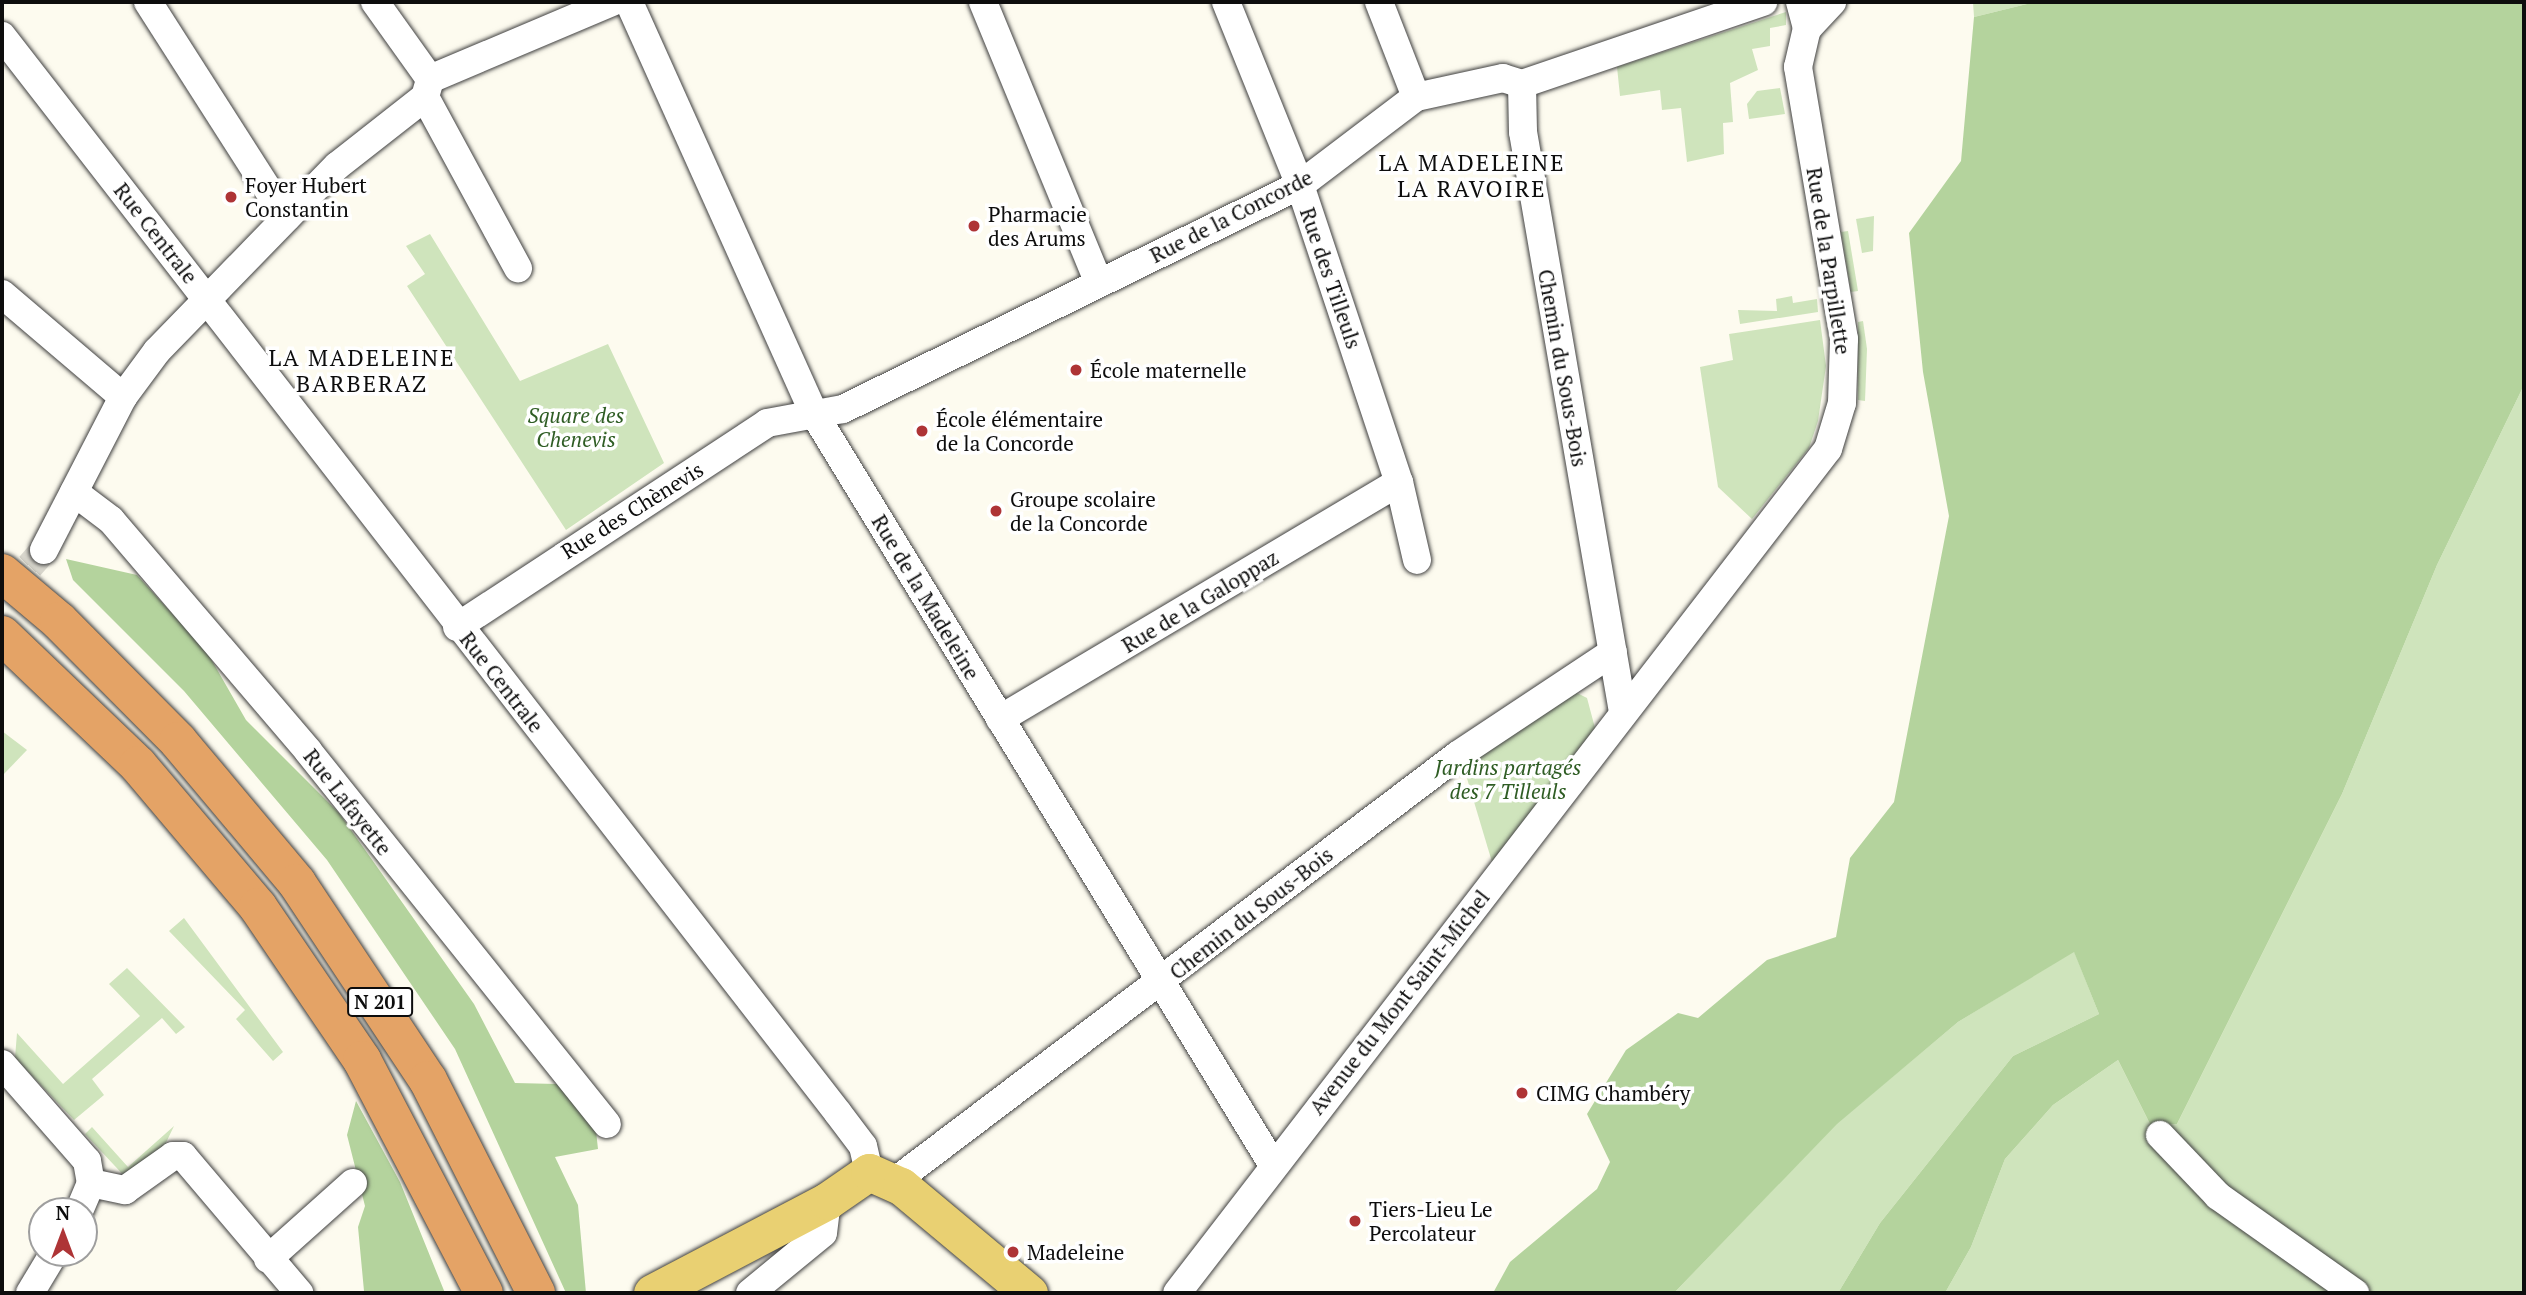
<!DOCTYPE html>
<html>
<head>
<meta charset="utf-8">
<style>
	body { margin:0 }
	#map { position:relative; width:2526px; height:1295px; overflow:hidden; background:#fdfbef; font-family:"PT Serif",serif }
	div>[style] { position:absolute }
	.green>* { inset:0; background:#cfe4bc }
	.forest>* { inset:0; background:#b4d39d }
	.minor-tunnel>* { height:28px; margin-top:-14px; transform-origin:0; background:repeating-linear-gradient(90deg,#d9d7cd 0 28px,transparent 0 42px) }
	.roads { filter:drop-shadow(0 0 2px #404040) drop-shadow(0 0 2px #404040) }
	.minor>* { height:28px; margin:-14px; padding:0 14px; transform-origin:14px; border-radius:14px; background:#fff }
	.major>* { height:37px; margin:-18.5px; padding:0 18.5px; transform-origin:18.5px; border-radius:18.5px; background:#e9d072 }
	.highway>* { height:38px; margin:-19px; padding:0 19px; transform-origin:19px; border-radius:19px; background:#e4a366 }
	.dots>* { width:19px; height:19px; translate:-50% -50%; box-sizing:border-box; border:4px solid #fff; border-radius:50% }
	span { translate:-50% -50%; white-space:nowrap; text-align:center; line-height:1.15; -webkit-text-stroke:7px #fff; paint-order:stroke }
	.shield-label span { padding:2px 5px; background:#fff; border:2px solid; border-radius:5px; -webkit-text-stroke-width:0 }
	.shield-label { font-size:19px; color:#0d0d0d; font-weight:700 }
	.poi-label { font-size:21px; color:#0d0d0d }
	.left { translate:0 -50%; text-align:left }
	.street-label { font-size:21px; color:#0d0d0d }
	.park-label { font-size:21px; color:#2f5d24; font-style:italic }
	.neighbourhood-label { font-size:23px; color:#0d0d0d; letter-spacing:2px }
	.frame { position:absolute; inset:0; border:4px solid #0d0d0d; pointer-events:none }
	.north { position:absolute; left:28px; top:1197px; width:70px; height:70px; box-sizing:border-box; background:#fff; border:2px solid #9e9e9e; border-radius:50%; rotate:0deg; font-size:19px; font-weight:700; line-height:28px; text-align:center; color:#0d0d0d }
	.north::after { content:''; display:block; margin:auto; width:24px; height:32px; background:#ae3436; clip-path:polygon(50% 0,100% 100%,50% 72%,0 100%) }
</style>
</head>
<body>
<div id="map">
	<div class="green">
		<i style="clip-path:polygon(1973px 2px,2035px 2px,1974px 17px)"></i>
		<i style="clip-path:polygon(1786px 12px,1786px 25px,1770px 28px,1770px 46px,1752px 49px,1758px 70px,1730px 83px,1733px 122px,1723px 123px,1724px 154px,1687px 162px,1681px 108px,1662px 110px,1660px 90px,1620px 96px,1617px 67px)"></i>
		<i style="clip-path:polygon(1780px 88px,1785px 114px,1749px 119px,1747px 104px,1757px 91px)"></i>
		<i style="clip-path:polygon(1874px 216px,1873px 251px,1862px 253px,1856px 219px)"></i>
		<i style="clip-path:polygon(1848px 231px,1858px 291px,1851px 292px,1841px 232px)"></i>
		<i style="clip-path:polygon(430px 234px,520px 381px,608px 344px,664px 463px,566px 530px,407px 286px,425px 274px,406px 246px)"></i>
		<i style="clip-path:polygon(1792px 296px,1793px 303px,1817px 299px,1818px 312px,1740px 324px,1738px 310px,1777px 311px,1776px 299px)"></i>
		<i style="clip-path:polygon(1820px 320px,1826px 366px,1818px 421px,1809px 448px,1752px 519px,1718px 487px,1700px 367px,1733px 360px,1729px 334px)"></i>
		<i style="clip-path:polygon(1863px 321px,1867px 349px,1865px 401px,1858px 400px,1858px 322px)"></i>
		<i style="clip-path:polygon(2524px 385px,2524px 1293px,1945px 1293px,1971px 1247px,2005px 1159px,2053px 1105px,2118px 1060px,2150px 1124px,2177px 1124px,2342px 794px,2437px 565px)"></i>
		<i style="clip-path:polygon(1573px 691px,1587px 698px,1595px 728px,1492px 862px,1463px 765px)"></i>
		<i style="clip-path:polygon(2px 731px,27px 750px,2px 776px)"></i>
		<i style="clip-path:polygon(184px 918px,283px 1052px,273px 1061px,236px 1019px,245px 1010px,169px 931px)"></i>
		<i style="clip-path:polygon(2074px 951px,2099px 1014px,2013px 1056px,1880px 1223px,1838px 1293px,1674px 1293px,1836px 1124px,1958px 1022px)"></i>
		<i style="clip-path:polygon(127px 968px,185px 1027px,176px 1034px,162px 1018px,92px 1079px,104px 1095px,74px 1120px,15px 1058px,17px 1033px,63px 1084px,140px 1016px,109px 984px)"></i>
		<i style="clip-path:polygon(174px 1126px,163px 1149px,128px 1180px,85px 1134px,92px 1127px,128px 1167px)"></i>
	</div>
	<div class="forest">
		<i style="clip-path:polygon(2035px 2px,2524px 2px,2524px 385px,2437px 565px,2342px 794px,2177px 1124px,2150px 1124px,2118px 1060px,2053px 1105px,2005px 1159px,1971px 1247px,1945px 1293px,1838px 1293px,1880px 1223px,2013px 1056px,2099px 1014px,2074px 952px,1958px 1022px,1837px 1124px,1674px 1293px,1493px 1293px,1510px 1262px,1597px 1189px,1610px 1162px,1587px 1114px,1626px 1050px,1678px 1013px,1698px 1018px,1767px 960px,1836px 937px,1850px 858px,1894px 802px,1949px 516px,1923px 372px,1909px 233px,1961px 161px,1974px 17px)"></i>
		<i style="clip-path:polygon(66px 559px,137px 575px,207px 652px,246px 720px,339px 813px,474px 1004px,515px 1083px,557px 1084px,596px 1131px,598px 1149px,555px 1157px,578px 1205px,586px 1293px,566px 1293px,455px 1049px,327px 860px,184px 691px,73px 580px)"></i>
		<i style="clip-path:polygon(356px 1101px,400px 1182px,445px 1293px,364px 1291px,358px 1227px,365px 1206px,347px 1135px)"></i>
	</div>
	<div class="minor-tunnel">
		<i style="left:2px;top:598px;width:64px;rotate:-48.8deg"></i>
	</div>
	<div class="roads">
		<div class="minor">
			<i style="left:148px;top:2px;width:256px;rotate:57.4deg"></i>
			<i style="left:375px;top:2px;width:95px;rotate:54.5deg"></i>
			<i style="left:629px;top:2px;width:453px;rotate:65.8deg"></i>
			<i style="left:815px;top:415px;width:879px;rotate:58.59deg"></i>
			<i style="left:983px;top:2px;width:304px;rotate:67.6deg"></i>
			<i style="left:1226px;top:2px;width:197px;rotate:68deg"></i>
			<i style="left:1300px;top:185px;width:313px;rotate:71.6deg"></i>
			<i style="left:1399px;top:482px;width:80px;rotate:77deg"></i>
			<i style="left:1379px;top:2px;width:102px;rotate:68.7deg"></i>
			<i style="left:1800px;top:2px;width:28px;rotate:75deg"></i>
			<i style="left:2px;top:36px;width:1363px;rotate:52.18deg"></i>
			<i style="left:838px;top:1113px;width:41px;rotate:52.9deg"></i>
			<i style="left:863px;top:1146px;width:27px;rotate:77deg"></i>
			<i style="left:1522px;top:84px;width:48px;rotate:88.8deg"></i>
			<i style="left:1523px;top:132px;width:589px;rotate:80.22deg"></i>
			<i style="left:425px;top:97px;width:195px;rotate:61.5deg"></i>
			<i style="left:2px;top:294px;width:159px;rotate:40.4deg"></i>
			<i style="left:74px;top:492px;width:46px;rotate:37.1deg"></i>
			<i style="left:111px;top:520px;width:304px;rotate:49.5deg"></i>
			<i style="left:308px;top:751px;width:478px;rotate:51.3deg"></i>
			<i style="left:44px;top:550px;width:172px;rotate:-62.7deg"></i>
			<i style="left:123px;top:397px;width:57px;rotate:-53.5deg"></i>
			<i style="left:157px;top:351px;width:258px;rotate:-45.8deg"></i>
			<i style="left:337px;top:166px;width:112px;rotate:-38.1deg"></i>
			<i style="left:425px;top:97px;width:19px;rotate:-74deg"></i>
			<i style="left:430px;top:79px;width:198px;rotate:-22.9deg"></i>
			<i style="left:457px;top:627px;width:371px;rotate:-33.3deg"></i>
			<i style="left:767px;top:423px;width:77px;rotate:-10.4deg"></i>
			<i style="left:843px;top:409px;width:509px;rotate:-26.11deg"></i>
			<i style="left:1300px;top:185px;width:146px;rotate:-37.2deg"></i>
			<i style="left:1416px;top:97px;width:89px;rotate:-12.3deg"></i>
			<i style="left:1503px;top:78px;width:20px;rotate:18deg"></i>
			<i style="left:1522px;top:84px;width:255px;rotate:-18.8deg"></i>
			<i style="left:1000px;top:719px;width:464px;rotate:-30.7deg"></i>
			<i style="left:2px;top:1064px;width:129px;rotate:48.8deg"></i>
			<i style="left:87px;top:1161px;width:22px;rotate:80deg"></i>
			<i style="left:91px;top:1183px;width:30px;rotate:113deg"></i>
			<i style="left:2160px;top:1135px;width:84px;rotate:46.4deg"></i>
			<i style="left:2218px;top:1196px;width:168px;rotate:35.3deg"></i>
			<i style="left:894px;top:1182px;width:707px;rotate:-37.13deg"></i>
			<i style="left:1458px;top:755px;width:186px;rotate:-33.6deg"></i>
			<i style="left:91px;top:1183px;width:35px;rotate:12deg"></i>
			<i style="left:125px;top:1190px;width:59px;rotate:-35.3deg"></i>
			<i style="left:173px;top:1156px;width:10px"></i>
			<i style="left:183px;top:1156px;width:180px;rotate:49.7deg"></i>
			<i style="left:268px;top:1259px;width:114px;rotate:-41.8deg"></i>
			<i style="left:30px;top:1293px;width:47px;rotate:-59deg"></i>
			<i style="left:750px;top:1293px;width:94px;rotate:-39.4deg"></i>
			<i style="left:823px;top:1233px;width:32px;rotate:-83deg"></i>
			<i style="left:1177px;top:1293px;width:1066px;rotate:-52.36deg"></i>
			<i style="left:1828px;top:449px;width:48px;rotate:-73.1deg"></i>
			<i style="left:1842px;top:403px;width:64px;rotate:-88.2deg"></i>
			<i style="left:1844px;top:339px;width:276px;rotate:-99.6deg"></i>
			<i style="left:1798px;top:67px;width:39px;rotate:-77deg"></i>
			<i style="left:1807px;top:29px;width:37px;rotate:-47deg"></i>
		</div>
		<div class="major">
			<i style="left:652px;top:1293px;width:198px;rotate:-27.7deg"></i>
			<i style="left:827px;top:1201px;width:51px;rotate:-34.6deg"></i>
			<i style="left:869px;top:1172px;width:35px;rotate:24deg"></i>
			<i style="left:901px;top:1186px;width:167px;rotate:39.9deg"></i>
		</div>
		<div class="highway">
			<i style="left:2px;top:573px;width:75px;rotate:40.1deg"></i>
			<i style="left:59px;top:621px;width:169px;rotate:45.2deg"></i>
			<i style="left:178px;top:741px;width:185px;rotate:50deg"></i>
			<i style="left:297px;top:883px;width:237px;rotate:56.4deg"></i>
			<i style="left:428px;top:1080px;width:239px;rotate:63.1deg"></i>
			<i style="left:2px;top:635px;width:188px;rotate:43.7deg"></i>
			<i style="left:138px;top:765px;width:186px;rotate:49.8deg"></i>
			<i style="left:258px;top:907px;width:185px;rotate:55.8deg"></i>
			<i style="left:362px;top:1060px;width:263px;rotate:62.4deg"></i>
		</div>
	</div>
	<div class="dots">
		<i style="left:231px;top:197px;background:#ae3436"></i>
		<i style="left:974px;top:226px;background:#ae3436"></i>
		<i style="left:1076px;top:370px;background:#ae3436"></i>
		<i style="left:922px;top:431px;background:#ae3436"></i>
		<i style="left:996px;top:511px;background:#ae3436"></i>
		<i style="left:1522px;top:1093px;background:#ae3436"></i>
		<i style="left:1355px;top:1221px;background:#ae3436"></i>
		<i style="left:1013px;top:1252px;background:#ae3436"></i>
	</div>
	<div class="shield-label">
		<span style="left:380px;top:1002px">N 201</span>
	</div>
	<div class="poi-label">
		<span class="left" style="left:245px;top:197px">Foyer Hubert<br>Constantin</span>
		<span class="left" style="left:988px;top:226px">Pharmacie<br>des Arums</span>
		<span class="left" style="left:1090px;top:370px">École maternelle</span>
		<span class="left" style="left:936px;top:431px">École élémentaire<br>de la Concorde</span>
		<span class="left" style="left:1010px;top:511px">Groupe scolaire<br>de la Concorde</span>
		<span class="left" style="left:1536px;top:1093px">CIMG Chambéry</span>
		<span class="left" style="left:1369px;top:1221px">Tiers-Lieu Le<br>Percolateur</span>
		<span class="left" style="left:1027px;top:1252px">Madeleine</span>
	</div>
	<div class="street-label">
		<span style="left:1231px;top:216px;rotate:-27deg">Rue de la Concorde</span>
		<span style="left:156px;top:233px;rotate:52deg">Rue Centrale</span>
		<span style="left:1829px;top:261px;rotate:81deg">Rue de la Parpillette</span>
		<span style="left:1331px;top:278px;rotate:71deg">Rue des Tilleuls</span>
		<span style="left:1563px;top:368px;rotate:80deg">Chemin du Sous-Bois</span>
		<span style="left:632px;top:510px;rotate:-32deg">Rue des Chènevis</span>
		<span style="left:926px;top:597px;rotate:59deg">Rue de la Madeleine</span>
		<span style="left:1200px;top:601px;rotate:-31deg">Rue de la Galoppaz</span>
		<span style="left:502px;top:682px;rotate:52deg">Rue Centrale</span>
		<span style="left:348px;top:802px;rotate:52deg">Rue Lafayette</span>
		<span style="left:1251px;top:913px;rotate:-38deg">Chemin du Sous-Bois</span>
		<span style="left:1399px;top:1002px;rotate:-52deg">Avenue du Mont Saint-Michel</span>
	</div>
	<div class="park-label">
		<span style="left:576px;top:427px">Square des<br>Chenevis</span>
		<span style="left:1508px;top:779px">Jardins partagés<br>des 7 Tilleuls</span>
	</div>
	<div class="neighbourhood-label">
		<span style="left:1472px;top:176px">LA MADELEINE<br>LA RAVOIRE</span>
		<span style="left:362px;top:371px">LA MADELEINE<br>BARBERAZ</span>
	</div>
	<div class="frame"></div>
	<div class="north">N</div>
</div>
</body>
</html>
